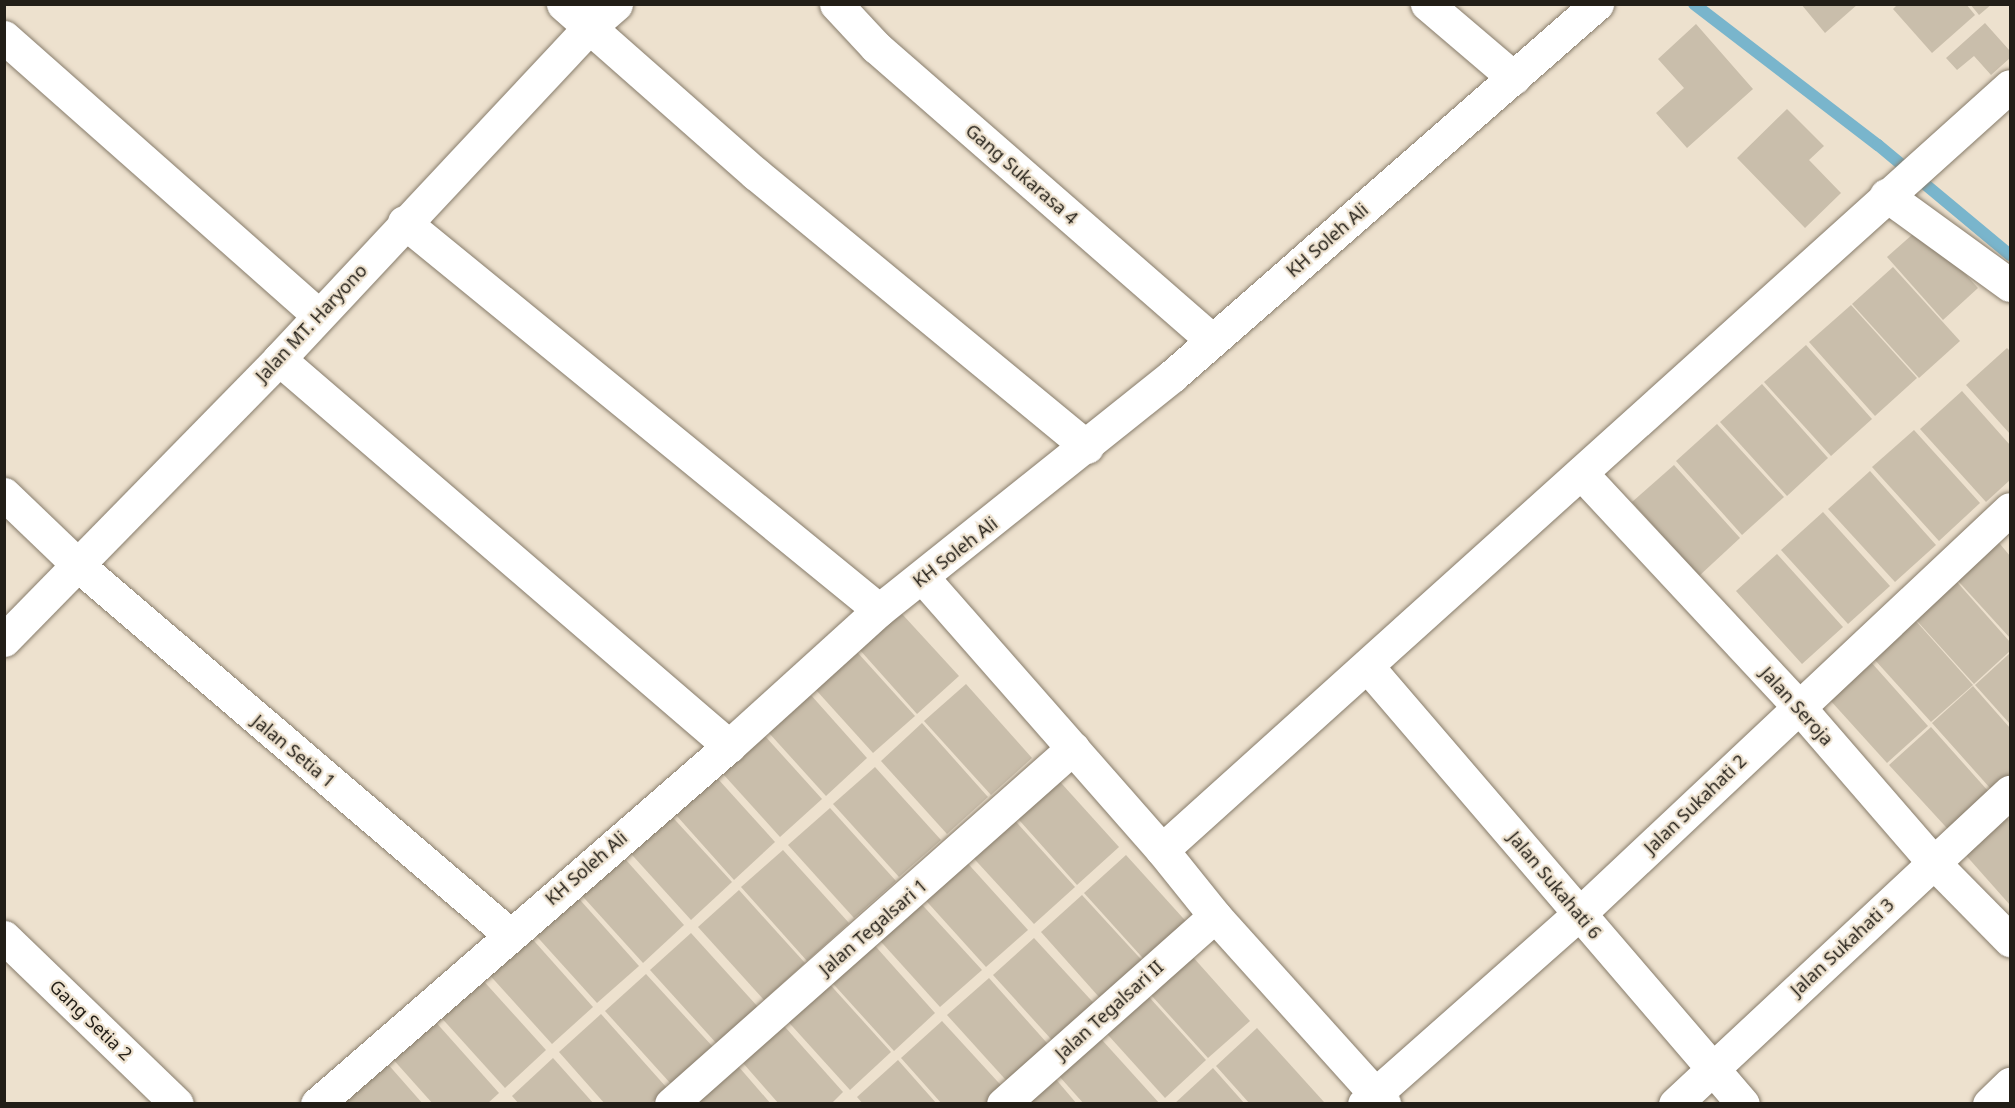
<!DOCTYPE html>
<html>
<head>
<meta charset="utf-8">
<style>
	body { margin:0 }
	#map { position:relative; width:2015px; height:1108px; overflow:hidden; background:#ede1ce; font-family:"Noto Sans",sans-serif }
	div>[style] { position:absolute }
	.stream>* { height:12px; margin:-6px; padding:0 6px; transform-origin:6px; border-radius:6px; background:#79b5cc }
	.building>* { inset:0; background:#c9beab }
	.roads { filter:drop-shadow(0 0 2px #877c6b) drop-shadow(0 0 2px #877c6b) }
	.minor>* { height:33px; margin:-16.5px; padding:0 16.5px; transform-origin:16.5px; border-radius:16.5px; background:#fff }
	span { translate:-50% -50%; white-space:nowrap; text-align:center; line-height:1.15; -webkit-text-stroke:4.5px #ede1ce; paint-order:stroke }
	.street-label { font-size:18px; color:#221e17 }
	.frame { position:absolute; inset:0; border:6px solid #221e17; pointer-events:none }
</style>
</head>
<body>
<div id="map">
	<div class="stream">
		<i style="left:1694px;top:4px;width:232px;rotate:37.5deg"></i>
		<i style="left:1878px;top:145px;width:172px;rotate:39.8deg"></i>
	</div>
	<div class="building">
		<i style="clip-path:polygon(1801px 4px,1858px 4px,1825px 33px)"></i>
		<i style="clip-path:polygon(1898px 4px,1966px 4px,1975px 15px,1932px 53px,1893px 9px)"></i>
		<i style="clip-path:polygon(1970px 4px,1992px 4px,1979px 15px)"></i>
		<i style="clip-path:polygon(1985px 23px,2010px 51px,2010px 58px,1991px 75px,1974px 56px,1957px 70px,1946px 58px)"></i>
		<i style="clip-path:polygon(1696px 24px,1753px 89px,1687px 148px,1656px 113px,1684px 88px,1658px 59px)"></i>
		<i style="clip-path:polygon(1787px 109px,1824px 146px,1809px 160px,1841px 193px,1805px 228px,1737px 158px)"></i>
		<i style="clip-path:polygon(1922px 226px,1978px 288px,1943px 320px,1887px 257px)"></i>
		<i style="clip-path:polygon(1893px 267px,1960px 341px,1919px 378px,1852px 304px)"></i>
		<i style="clip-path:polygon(1851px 305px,1917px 378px,1875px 416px,1809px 342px)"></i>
		<i style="clip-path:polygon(1806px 345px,1872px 419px,1831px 456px,1764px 382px)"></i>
		<i style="clip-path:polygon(2007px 348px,2010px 351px,2010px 434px,1966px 385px)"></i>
		<i style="clip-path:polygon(1762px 384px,1828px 458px,1787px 496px,1720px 422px)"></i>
		<i style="clip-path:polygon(1962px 391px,2010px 445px,2010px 480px,1986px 502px,1920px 429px)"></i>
		<i style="clip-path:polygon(1717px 424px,1784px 497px,1742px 535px,1676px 461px)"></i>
		<i style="clip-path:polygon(1914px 430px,1980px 503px,1939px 541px,1872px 467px)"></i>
		<i style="clip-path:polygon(1674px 465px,1740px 538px,1699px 576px,1632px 502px)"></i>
		<i style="clip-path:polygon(1870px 471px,1936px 545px,1895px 582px,1828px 509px)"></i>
		<i style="clip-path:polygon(1823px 512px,1890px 586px,1848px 624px,1781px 550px)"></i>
		<i style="clip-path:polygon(1991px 533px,2010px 556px,2010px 638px,1949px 571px)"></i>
		<i style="clip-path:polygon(1777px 554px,1843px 627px,1802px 664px,1736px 591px)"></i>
		<i style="clip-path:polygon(1949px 573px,2010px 642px,2010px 651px,1974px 684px,1908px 611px)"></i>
		<i style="clip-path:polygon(892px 603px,959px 676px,917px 714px,851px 640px)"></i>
		<i style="clip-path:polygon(1907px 611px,1973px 685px,1931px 722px,1865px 649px)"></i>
		<i style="clip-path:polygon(848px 642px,915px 716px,873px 753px,807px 680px)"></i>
		<i style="clip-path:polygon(1862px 652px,1928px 726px,1887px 763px,1820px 689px)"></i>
		<i style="clip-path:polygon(2010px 653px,2010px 724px,1975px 685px)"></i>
		<i style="clip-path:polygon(966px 684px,1032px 758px,991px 795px,924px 721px)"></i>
		<i style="clip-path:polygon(802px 685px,867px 758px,826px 796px,760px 723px)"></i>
		<i style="clip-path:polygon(1973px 686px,2010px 728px,2010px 786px,1998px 797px,1932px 723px)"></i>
		<i style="clip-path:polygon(922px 723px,988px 797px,947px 834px,881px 761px)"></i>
		<i style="clip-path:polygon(756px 726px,822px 799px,780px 837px,714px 764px)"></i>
		<i style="clip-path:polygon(1931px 727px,1997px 801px,1956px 838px,1889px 765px)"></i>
		<i style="clip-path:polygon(875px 767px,941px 840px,899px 877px,833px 804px)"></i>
		<i style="clip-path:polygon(709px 769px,775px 842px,734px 880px,668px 806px)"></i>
		<i style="clip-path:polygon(1053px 774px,1119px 847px,1077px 885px,1011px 811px)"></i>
		<i style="clip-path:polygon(1997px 806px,2010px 821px,2010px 905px,1955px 843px)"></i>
		<i style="clip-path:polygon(830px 808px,896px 881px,854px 918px,788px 845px)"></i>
		<i style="clip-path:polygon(665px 809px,732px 882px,691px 920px,624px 846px)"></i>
		<i style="clip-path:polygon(1009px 814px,1075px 887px,1034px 924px,967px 851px)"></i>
		<i style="clip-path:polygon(783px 850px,849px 923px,807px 961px,741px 887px)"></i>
		<i style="clip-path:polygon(618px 851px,684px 925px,643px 963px,576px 889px)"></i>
		<i style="clip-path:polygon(1126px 855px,1192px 928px,1150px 966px,1084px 893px)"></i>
		<i style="clip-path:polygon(962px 857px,1028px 930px,986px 967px,920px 894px)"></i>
		<i style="clip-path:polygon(739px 890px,805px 963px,764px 1000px,698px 927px)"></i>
		<i style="clip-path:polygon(573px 892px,639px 966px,597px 1003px,531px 930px)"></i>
		<i style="clip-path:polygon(1082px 895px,1149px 968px,1107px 1006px,1041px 932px)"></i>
		<i style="clip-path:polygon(915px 897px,982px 970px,940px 1007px,874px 934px)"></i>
		<i style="clip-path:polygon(527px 933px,593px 1007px,552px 1044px,486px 971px)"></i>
		<i style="clip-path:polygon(691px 933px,758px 1007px,717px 1044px,650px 970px)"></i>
		<i style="clip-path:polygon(1034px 938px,1101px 1011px,1060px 1049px,993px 975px)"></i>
		<i style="clip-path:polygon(869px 939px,935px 1013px,894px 1051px,827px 977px)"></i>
		<i style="clip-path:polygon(1184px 947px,1250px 1021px,1208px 1058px,1142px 985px)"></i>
		<i style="clip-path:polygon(646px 974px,713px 1047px,671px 1084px,605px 1011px)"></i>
		<i style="clip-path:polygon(480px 977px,546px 1050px,505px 1088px,438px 1014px)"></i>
		<i style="clip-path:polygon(989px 978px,1055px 1052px,1014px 1089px,947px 1015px)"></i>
		<i style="clip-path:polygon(825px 979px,891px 1052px,850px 1090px,783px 1016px)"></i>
		<i style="clip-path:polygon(1140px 987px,1206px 1060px,1165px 1098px,1099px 1025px)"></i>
		<i style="clip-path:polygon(601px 1014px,667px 1088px,650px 1104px,605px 1104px,559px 1052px)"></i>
		<i style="clip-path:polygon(777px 1018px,843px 1092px,831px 1104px,779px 1104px,736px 1055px)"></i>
		<i style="clip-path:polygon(433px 1019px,499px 1093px,487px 1104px,433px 1104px,391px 1057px)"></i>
		<i style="clip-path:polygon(942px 1021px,1009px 1094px,999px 1104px,942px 1104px,901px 1058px)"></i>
		<i style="clip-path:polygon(1257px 1028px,1324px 1102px,1322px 1104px,1250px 1104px,1216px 1066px)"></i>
		<i style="clip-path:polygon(1093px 1030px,1160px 1104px,1084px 1104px,1051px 1067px)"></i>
		<i style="clip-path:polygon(553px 1058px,594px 1104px,519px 1104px,512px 1096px)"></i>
		<i style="clip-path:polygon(732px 1059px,771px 1104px,697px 1104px,690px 1096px)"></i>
		<i style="clip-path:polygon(898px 1060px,937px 1104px,863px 1104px,857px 1097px)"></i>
		<i style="clip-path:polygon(386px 1062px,423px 1104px,348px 1104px,344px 1099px)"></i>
		<i style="clip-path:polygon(1213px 1068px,1245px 1104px,1174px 1104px)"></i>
		<i style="clip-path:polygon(1048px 1070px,1077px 1104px,1011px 1104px)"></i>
	</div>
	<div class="roads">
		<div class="minor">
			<i style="left:563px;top:4px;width:257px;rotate:41.4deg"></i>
			<i style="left:756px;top:174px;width:429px;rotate:39.5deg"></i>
			<i style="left:836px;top:4px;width:59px;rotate:47.1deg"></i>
			<i style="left:876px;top:47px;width:446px;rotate:41.1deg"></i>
			<i style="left:1427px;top:4px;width:114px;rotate:40.4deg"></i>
			<i style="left:4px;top:37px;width:418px;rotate:41.5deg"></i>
			<i style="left:1886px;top:195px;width:153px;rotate:36deg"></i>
			<i style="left:404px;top:222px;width:613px;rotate:39.24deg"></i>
			<i style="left:279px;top:359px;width:594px;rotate:40.7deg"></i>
			<i style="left:1581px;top:473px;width:318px;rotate:47deg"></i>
			<i style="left:1798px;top:706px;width:206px;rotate:49.1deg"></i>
			<i style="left:1933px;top:862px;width:110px;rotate:45.4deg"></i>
			<i style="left:4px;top:494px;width:105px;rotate:43.8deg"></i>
			<i style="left:80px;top:567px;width:565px;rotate:40.55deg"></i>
			<i style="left:923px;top:578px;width:362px;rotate:48.7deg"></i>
			<i style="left:1162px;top:850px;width:85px;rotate:51.2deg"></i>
			<i style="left:1215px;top:916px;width:253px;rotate:48deg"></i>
			<i style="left:4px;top:640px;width:393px;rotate:-45.6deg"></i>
			<i style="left:279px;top:359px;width:456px;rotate:-46.9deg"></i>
			<i style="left:591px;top:26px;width:33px;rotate:-41deg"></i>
			<i style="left:1367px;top:666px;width:577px;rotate:49.36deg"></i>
			<i style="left:1162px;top:850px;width:1141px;rotate:-42.02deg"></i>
			<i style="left:4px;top:937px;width:240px;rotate:44deg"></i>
			<i style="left:317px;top:1104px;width:546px;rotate:-40.99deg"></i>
			<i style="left:729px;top:746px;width:202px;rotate:-42.2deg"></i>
			<i style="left:879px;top:610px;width:375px;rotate:-38.6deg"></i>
			<i style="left:1172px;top:376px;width:565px;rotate:-41.2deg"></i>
			<i style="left:671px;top:1104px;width:537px;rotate:-41.53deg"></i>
			<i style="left:1003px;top:1104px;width:283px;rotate:-41.6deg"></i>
			<i style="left:1364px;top:1104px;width:287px;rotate:-41.5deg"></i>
			<i style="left:1579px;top:914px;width:591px;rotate:-43.22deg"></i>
			<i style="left:1675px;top:1104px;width:458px;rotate:-43deg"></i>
			<i style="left:1989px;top:1104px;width:29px;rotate:-44deg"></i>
		</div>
	</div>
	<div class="street-label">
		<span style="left:1022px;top:174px;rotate:41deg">Gang Sukarasa 4</span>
		<span style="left:1327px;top:240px;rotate:-41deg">KH Soleh Ali</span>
		<span style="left:311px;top:323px;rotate:-47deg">Jalan MT. Haryono</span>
		<span style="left:955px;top:552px;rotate:-38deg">KH Soleh Ali</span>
		<span style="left:1797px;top:706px;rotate:48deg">Jalan Seroja</span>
		<span style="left:294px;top:751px;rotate:40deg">Jalan Setia 1</span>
		<span style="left:1695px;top:804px;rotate:-44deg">Jalan Sukahati 2</span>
		<span style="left:586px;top:868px;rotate:-41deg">KH Soleh Ali</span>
		<span style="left:1555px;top:885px;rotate:50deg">Jalan Sukahati 6</span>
		<span style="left:873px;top:927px;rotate:-41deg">Jalan Tegalsari 1</span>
		<span style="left:1842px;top:947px;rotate:-43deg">Jalan Sukahati 3</span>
		<span style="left:1109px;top:1010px;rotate:-42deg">Jalan Tegalsari II</span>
		<span style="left:91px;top:1020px;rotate:44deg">Gang Setia 2</span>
	</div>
	<div class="frame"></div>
</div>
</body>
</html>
